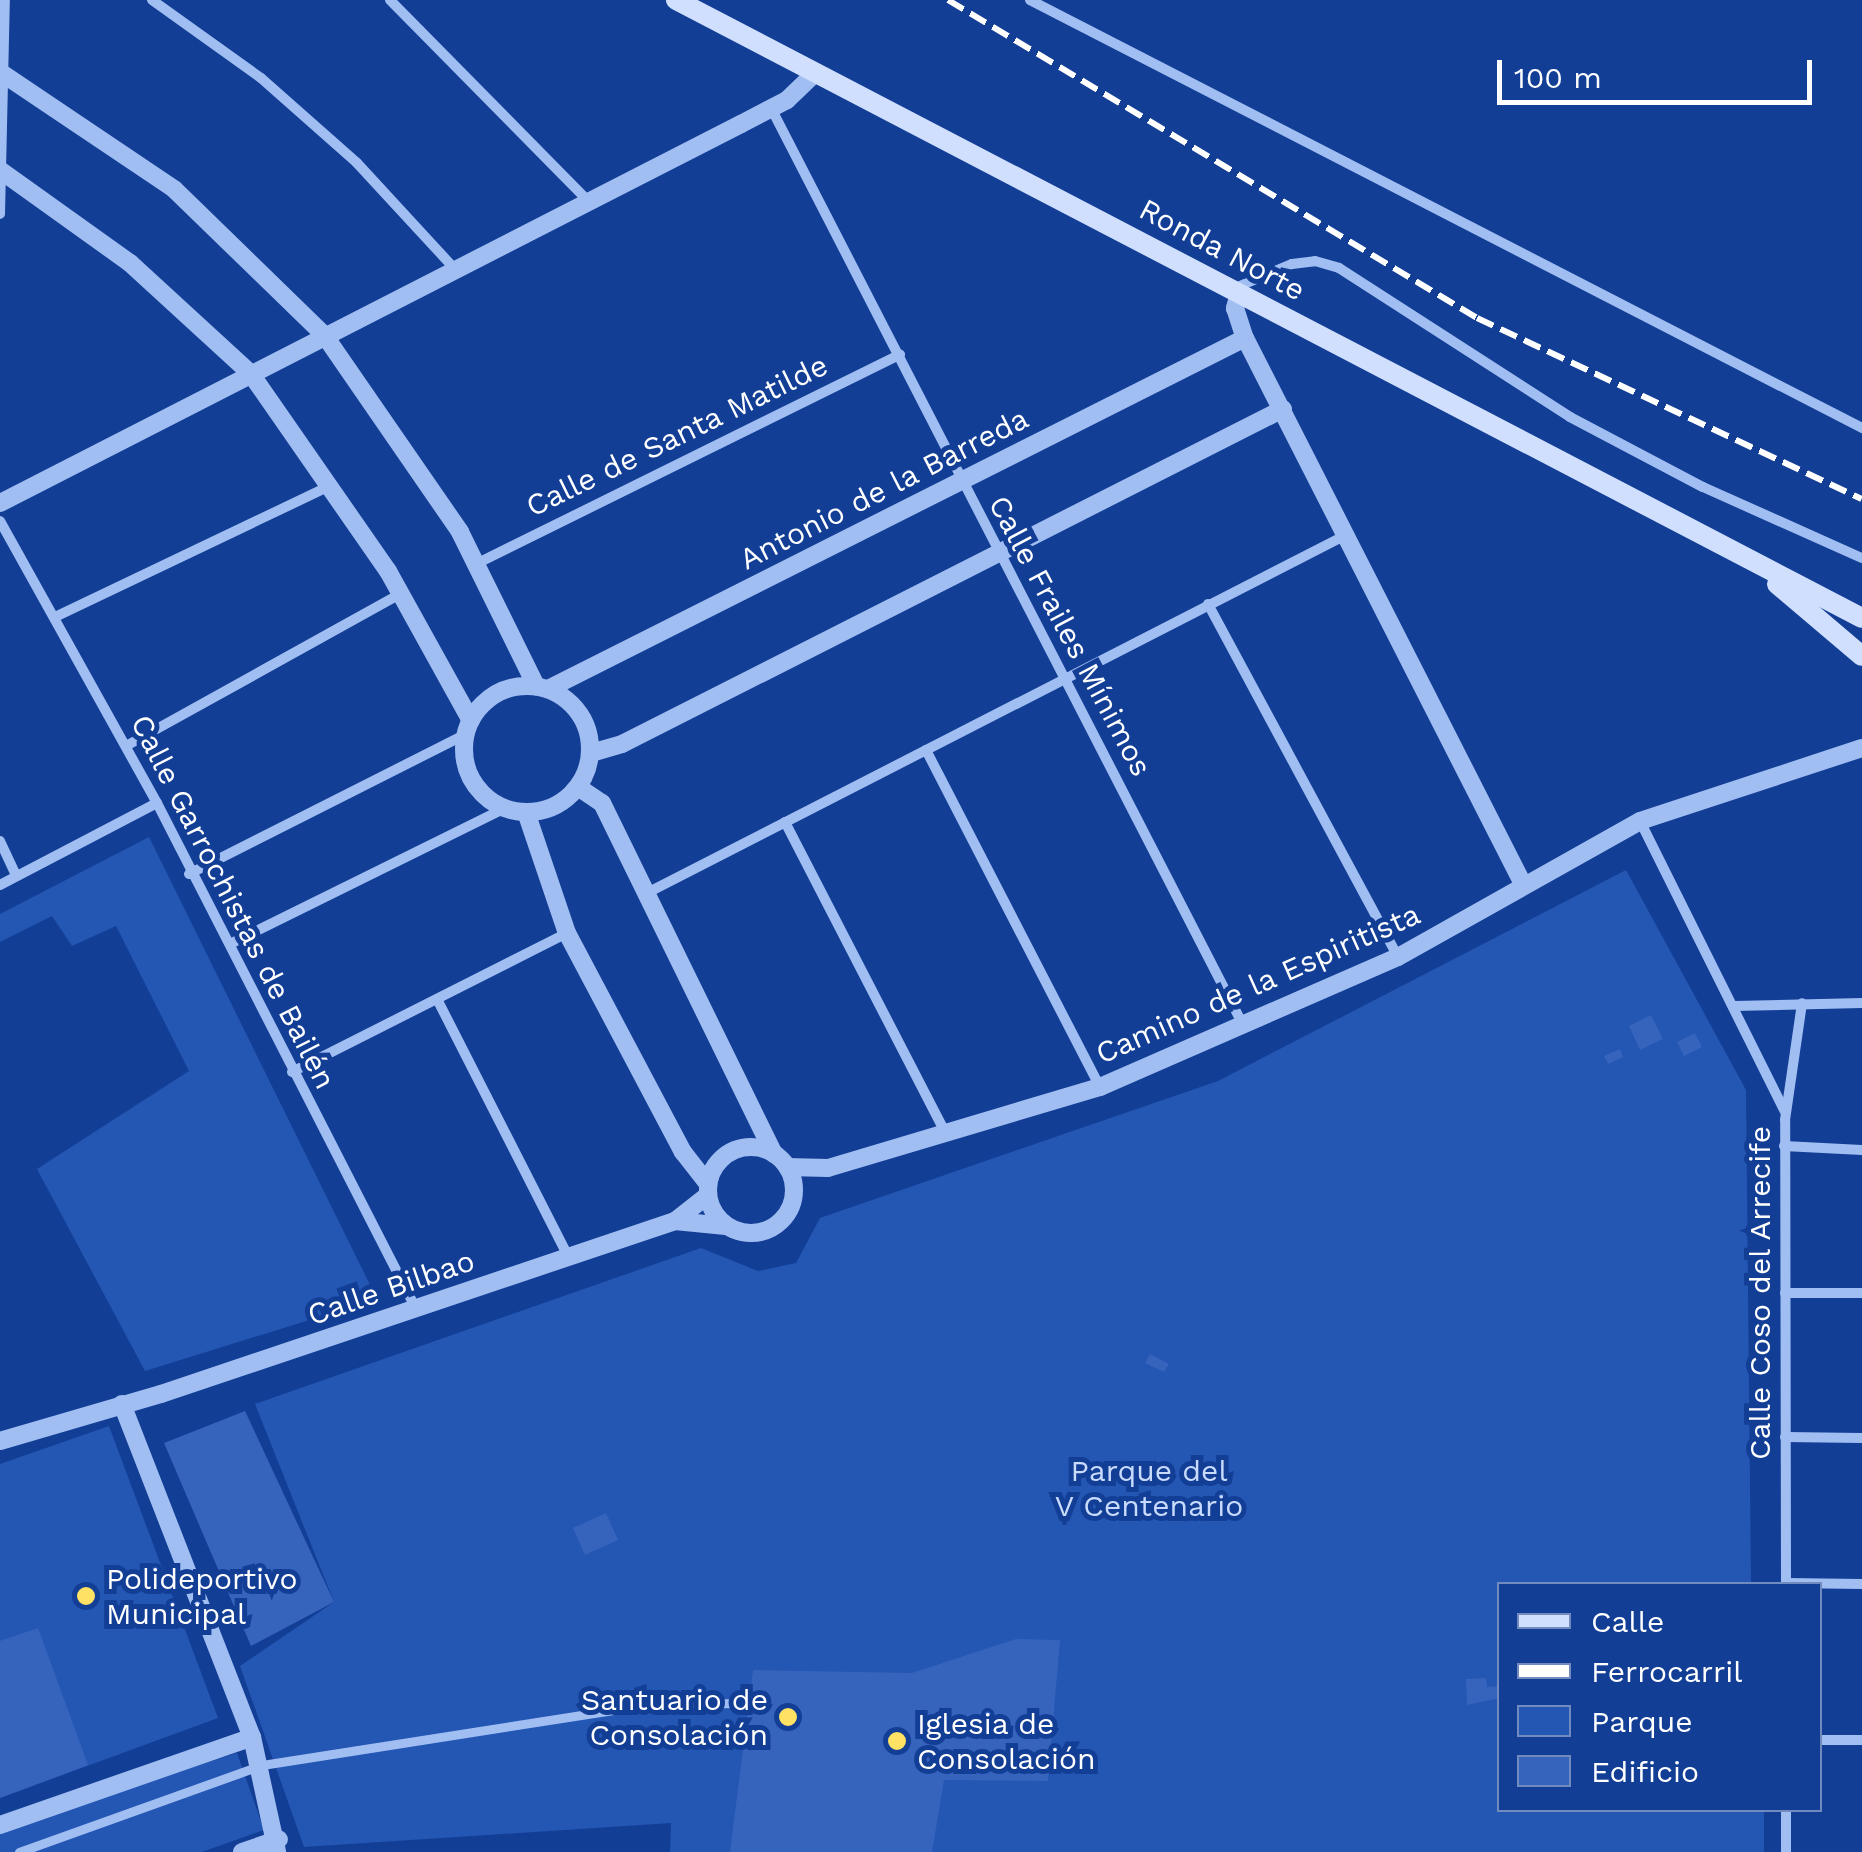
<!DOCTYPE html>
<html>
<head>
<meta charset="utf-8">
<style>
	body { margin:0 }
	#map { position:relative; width:1862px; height:1852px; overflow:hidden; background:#123e95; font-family:"Work Sans",sans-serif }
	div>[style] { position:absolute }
	.green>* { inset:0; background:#2456b4 }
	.building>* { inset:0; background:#3664bc }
	.pedestrian>* { height:9px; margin:-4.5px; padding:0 4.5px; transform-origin:4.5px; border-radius:4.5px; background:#a1bef3 }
	.minor>* { height:10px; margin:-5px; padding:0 5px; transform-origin:5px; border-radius:5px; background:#a1bef3 }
	.tertiary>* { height:18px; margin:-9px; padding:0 9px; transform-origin:9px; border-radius:9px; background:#a1bef3 }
	.tertiary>.ring { margin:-9px; padding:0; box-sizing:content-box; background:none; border:18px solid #a1bef3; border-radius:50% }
	.secondary>* { height:20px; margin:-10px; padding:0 10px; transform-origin:10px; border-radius:10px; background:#d0dffd }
	.rail>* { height:6px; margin-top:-3px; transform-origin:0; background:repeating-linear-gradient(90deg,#fff 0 18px,transparent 0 26px) }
	.dots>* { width:28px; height:28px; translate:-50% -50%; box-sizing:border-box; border:5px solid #123e95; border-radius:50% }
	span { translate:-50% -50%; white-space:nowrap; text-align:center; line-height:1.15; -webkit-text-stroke:10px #123e95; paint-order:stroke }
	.street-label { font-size:30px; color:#fff }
	.park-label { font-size:30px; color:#c9dbfd }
	.poi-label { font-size:30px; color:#fff }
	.left { translate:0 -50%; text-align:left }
	.right { translate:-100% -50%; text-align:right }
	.legend { position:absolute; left:1497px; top:1582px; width:325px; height:230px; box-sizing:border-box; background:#123e95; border:2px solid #718bbf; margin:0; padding:12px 18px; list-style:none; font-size:30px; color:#fff }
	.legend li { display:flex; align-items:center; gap:20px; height:50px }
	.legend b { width:50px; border:2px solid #718bbf }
	.scale { position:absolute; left:1497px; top:60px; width:315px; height:45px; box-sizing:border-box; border:5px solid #fff; border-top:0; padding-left:12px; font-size:30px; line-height:35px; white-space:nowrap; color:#fff; -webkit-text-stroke:8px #123e95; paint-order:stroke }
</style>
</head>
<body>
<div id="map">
	<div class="green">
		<i style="clip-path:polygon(149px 837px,377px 1299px,145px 1371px,37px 1169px,189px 1071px,116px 926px,72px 946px,52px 916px,0 942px,0 914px)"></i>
		<i style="clip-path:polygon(1626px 870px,1746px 1090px,1751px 1584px,1500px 1584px,1500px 1810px,1764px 1810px,1764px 1852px,670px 1852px,671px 1823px,304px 1847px,240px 1666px,334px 1602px,255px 1404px,701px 1248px,758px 1271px,796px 1263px,820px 1218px,1218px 1081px)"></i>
		<i style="clip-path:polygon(109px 1426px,218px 1718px,0 1798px,0 1464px)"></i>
		<i style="clip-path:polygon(237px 1753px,264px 1830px,202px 1852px,0 1852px,0 1828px)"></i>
	</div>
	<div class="building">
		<i style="clip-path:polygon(1651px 1015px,1663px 1039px,1640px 1050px,1629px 1026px)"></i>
		<i style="clip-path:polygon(1695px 1033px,1702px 1047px,1684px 1056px,1677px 1042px)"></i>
		<i style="clip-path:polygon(1620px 1049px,1623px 1057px,1608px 1064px,1604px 1056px)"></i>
		<i style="clip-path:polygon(1150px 1354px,1169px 1364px,1164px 1372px,1145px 1363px)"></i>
		<i style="clip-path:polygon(245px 1411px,334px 1602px,251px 1646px,164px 1443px)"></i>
		<i style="clip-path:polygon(606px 1513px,618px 1540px,585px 1555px,573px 1528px)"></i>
		<i style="clip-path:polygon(38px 1628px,88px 1765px,0 1798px,0 1641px)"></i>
		<i style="clip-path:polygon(1016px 1639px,1060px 1640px,1048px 1781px,944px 1780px,932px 1852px,730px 1852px,753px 1670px,912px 1673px)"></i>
		<i style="clip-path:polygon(1486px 1678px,1487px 1687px,1500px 1686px,1500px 1698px,1467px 1705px,1466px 1679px)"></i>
	</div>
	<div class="pedestrian">
		<i style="left:19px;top:1852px;width:258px;rotate:-19.7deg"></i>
		<i style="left:262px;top:1765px;width:393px;rotate:-8.9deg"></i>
		<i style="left:650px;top:1704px;width:98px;rotate:-0.6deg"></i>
	</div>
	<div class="minor">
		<i style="left:152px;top:0;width:134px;rotate:35.6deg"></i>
		<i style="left:261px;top:78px;width:128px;rotate:41.5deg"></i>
		<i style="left:357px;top:163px;width:143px;rotate:47.3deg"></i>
		<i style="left:390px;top:0;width:284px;rotate:45.4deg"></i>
		<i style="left:1030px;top:0;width:936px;rotate:27.22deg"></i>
		<i style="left:771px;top:108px;width:1031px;rotate:62.76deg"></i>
		<i style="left:0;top:214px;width:214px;rotate:-88.7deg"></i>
		<i style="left:1235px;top:288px;width:62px;rotate:-22.8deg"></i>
		<i style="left:1292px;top:264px;width:23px;rotate:-7deg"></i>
		<i style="left:1315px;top:261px;width:25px;rotate:16deg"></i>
		<i style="left:1339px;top:268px;width:275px;rotate:32.8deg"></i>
		<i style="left:1570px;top:417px;width:150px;rotate:27.8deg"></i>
		<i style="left:1703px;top:487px;width:174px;rotate:24.1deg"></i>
		<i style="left:0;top:521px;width:323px;rotate:60.9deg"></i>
		<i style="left:157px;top:803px;width:568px;rotate:62.89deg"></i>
		<i style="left:476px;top:564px;width:473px;rotate:-26.3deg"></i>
		<i style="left:1208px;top:604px;width:401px;rotate:61.7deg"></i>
		<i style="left:55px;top:617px;width:307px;rotate:-25.5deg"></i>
		<i style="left:126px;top:746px;width:311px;rotate:-29deg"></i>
		<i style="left:926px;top:750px;width:379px;rotate:62.7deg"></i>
		<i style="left:1640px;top:821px;width:325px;rotate:63.5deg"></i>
		<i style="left:785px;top:822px;width:349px;rotate:62.7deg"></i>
		<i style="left:0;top:841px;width:38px;rotate:65deg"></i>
		<i style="left:189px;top:874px;width:310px;rotate:-26.8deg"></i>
		<i style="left:0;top:885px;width:177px;rotate:-27.6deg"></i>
		<i style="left:647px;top:893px;width:785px;rotate:-27.12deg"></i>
		<i style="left:230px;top:944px;width:307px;rotate:-26.3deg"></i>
		<i style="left:437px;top:999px;width:288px;rotate:63deg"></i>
		<i style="left:1734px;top:1006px;width:128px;rotate:-1.3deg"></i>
		<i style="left:292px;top:1072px;width:308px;rotate:-26.8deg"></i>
		<i style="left:1784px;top:1146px;width:78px;rotate:2.9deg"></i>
		<i style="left:1785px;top:1293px;width:77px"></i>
		<i style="left:1785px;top:1437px;width:77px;rotate:0.7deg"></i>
		<i style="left:1786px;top:1583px;width:76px;rotate:0.8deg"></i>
		<i style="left:1786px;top:1584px;width:464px;rotate:-90.1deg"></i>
		<i style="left:1785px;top:1120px;width:118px;rotate:-81.7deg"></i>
		<i style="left:1820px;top:1740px;width:42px"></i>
		<i style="left:1786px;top:1810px;width:42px;rotate:90deg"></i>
	</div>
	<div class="tertiary">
		<i style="left:0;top:72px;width:210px;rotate:33.9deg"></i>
		<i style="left:174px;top:189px;width:211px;rotate:44.2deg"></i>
		<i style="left:325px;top:336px;width:238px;rotate:55.4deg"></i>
		<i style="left:460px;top:532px;width:172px;rotate:63.7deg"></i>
		<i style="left:0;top:170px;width:160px;rotate:35.6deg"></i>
		<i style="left:130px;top:263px;width:164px;rotate:42.5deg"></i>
		<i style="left:251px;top:374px;width:240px;rotate:55.2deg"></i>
		<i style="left:388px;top:571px;width:171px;rotate:61deg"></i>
		<i style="left:1239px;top:293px;width:16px;rotate:105deg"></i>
		<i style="left:1235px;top:308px;width:32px;rotate:72deg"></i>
		<i style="left:1245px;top:338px;width:613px;rotate:63.02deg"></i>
		<i style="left:0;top:503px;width:832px;rotate:-27.09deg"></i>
		<i style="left:741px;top:124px;width:52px;rotate:-27.6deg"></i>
		<i style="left:787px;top:100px;width:39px;rotate:-44deg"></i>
		<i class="ring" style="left:464px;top:686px;width:108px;height:108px"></i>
		<i style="left:548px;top:689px;width:780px;rotate:-26.73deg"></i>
		<i style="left:591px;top:753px;width:32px;rotate:-16deg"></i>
		<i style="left:622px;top:744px;width:741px;rotate:-26.88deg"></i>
		<i style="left:578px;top:787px;width:29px;rotate:34deg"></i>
		<i style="left:602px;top:803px;width:391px;rotate:63.9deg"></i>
		<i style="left:526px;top:812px;width:128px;rotate:71.3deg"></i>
		<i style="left:567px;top:933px;width:248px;rotate:62.1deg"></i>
		<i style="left:683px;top:1152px;width:41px;rotate:52deg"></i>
		<i class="ring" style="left:708px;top:1147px;width:68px;height:68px"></i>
		<i style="left:787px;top:1167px;width:41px;rotate:1.4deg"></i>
		<i style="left:828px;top:1168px;width:284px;rotate:-16.6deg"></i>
		<i style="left:1100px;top:1087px;width:325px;rotate:-23.6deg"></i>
		<i style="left:1398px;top:957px;width:278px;rotate:-29.3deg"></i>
		<i style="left:1640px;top:821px;width:234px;rotate:-18.2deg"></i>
		<i style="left:675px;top:1221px;width:51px;rotate:5.6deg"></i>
		<i style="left:122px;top:1404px;width:357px;rotate:68.7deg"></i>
		<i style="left:252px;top:1737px;width:118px;rotate:77.7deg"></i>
		<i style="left:0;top:1441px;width:168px;rotate:-16.3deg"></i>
		<i style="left:161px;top:1394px;width:542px;rotate:-18.6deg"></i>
		<i style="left:675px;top:1221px;width:42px;rotate:-38.2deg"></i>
		<i style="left:0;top:1825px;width:267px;rotate:-19.2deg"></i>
		<i style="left:242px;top:1852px;width:39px;rotate:-19deg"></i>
	</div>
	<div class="secondary">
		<i style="left:676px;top:0;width:1337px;rotate:27.52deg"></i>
		<i style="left:1777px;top:584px;width:111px;rotate:40.3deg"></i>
	</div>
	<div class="rail">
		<i style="left:948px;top:0;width:617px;rotate:31.01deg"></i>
		<i style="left:1477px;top:318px;width:425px;rotate:25.2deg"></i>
	</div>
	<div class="dots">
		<i style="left:86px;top:1596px;background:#ffe163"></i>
		<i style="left:788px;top:1717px;background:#ffe163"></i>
		<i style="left:897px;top:1741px;background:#ffe163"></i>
	</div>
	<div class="street-label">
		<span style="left:1222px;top:250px;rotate:28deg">Ronda Norte</span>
		<span style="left:677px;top:436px;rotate:-26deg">Calle de Santa Matilde</span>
		<span style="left:884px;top:489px;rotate:-27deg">Antonio de la Barreda</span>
		<span style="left:1070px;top:636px;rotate:62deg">Calle Frailes Mínimos</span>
		<span style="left:233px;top:902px;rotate:63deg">Calle Garrochistas de Bailén</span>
		<span style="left:1258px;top:984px;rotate:-24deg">Camino de la Espiritista</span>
		<span style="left:391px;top:1288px;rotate:-19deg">Calle Bilbao</span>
		<span style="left:1760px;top:1293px;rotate:-90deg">Calle Coso del Arrecife</span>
	</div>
	<div class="park-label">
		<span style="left:1149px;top:1488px">Parque del<br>V Centenario</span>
	</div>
	<div class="poi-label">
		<span class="left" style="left:106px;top:1596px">Polideportivo<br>Municipal</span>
		<span class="right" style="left:768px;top:1717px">Santuario de<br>Consolación</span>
		<span class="left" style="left:917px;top:1741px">Iglesia de<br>Consolación</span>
	</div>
	<ul class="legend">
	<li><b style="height:12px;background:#d0dffd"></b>Calle</li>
	<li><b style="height:12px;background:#fff"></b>Ferrocarril</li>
	<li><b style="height:28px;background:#2456b4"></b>Parque</li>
	<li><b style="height:28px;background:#3664bc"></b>Edificio</li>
	</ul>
	<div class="scale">100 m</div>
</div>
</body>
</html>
